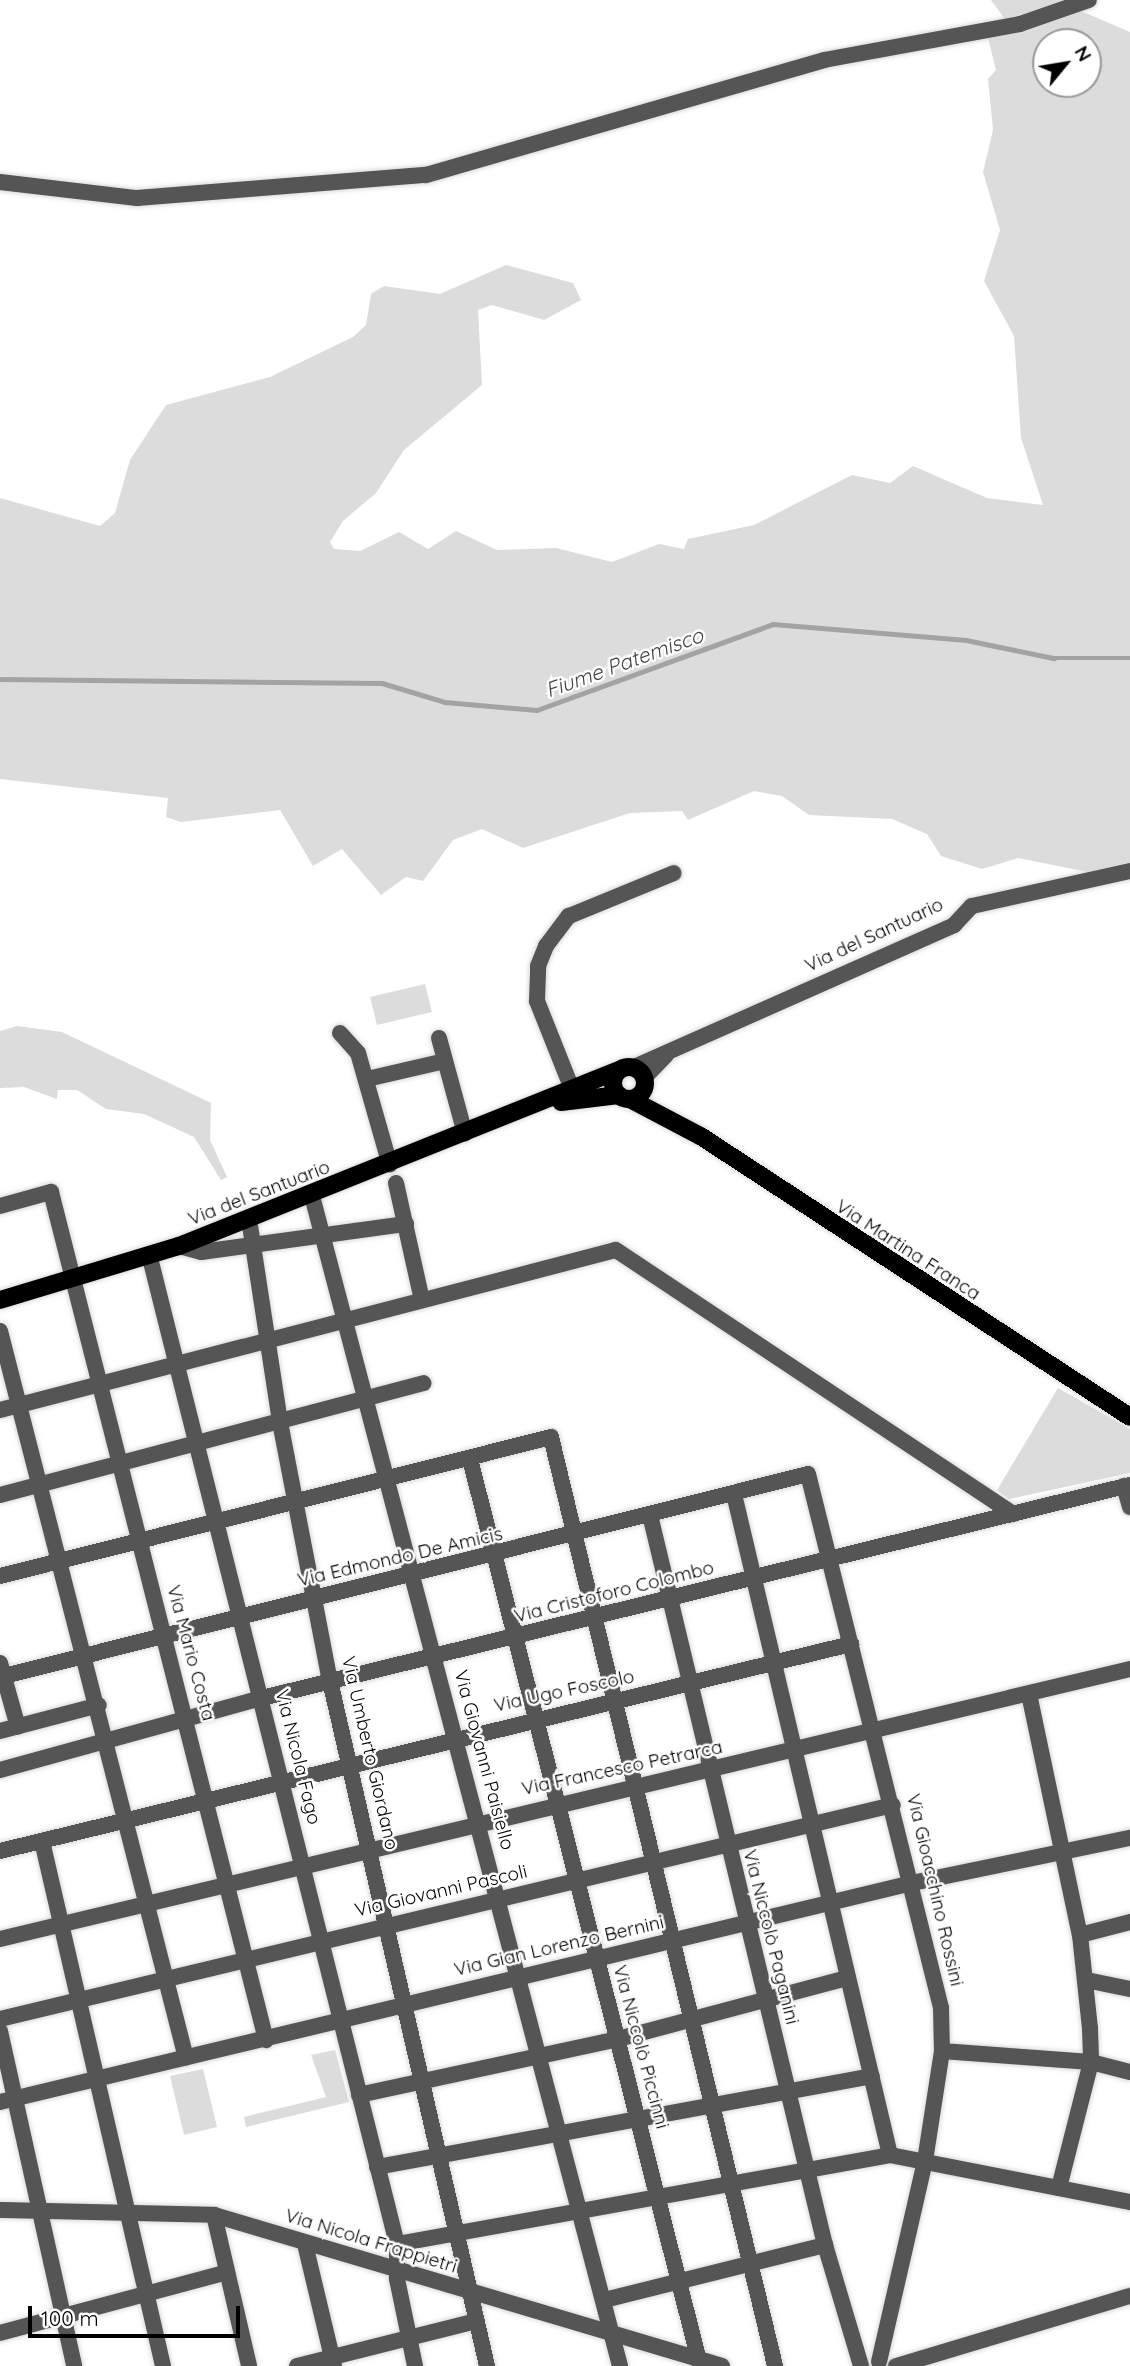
<!DOCTYPE html>
<html>
<head>
<meta charset="utf-8">
<style>
	body { margin:0 }
	#map { position:relative; width:1130px; height:2366px; overflow:hidden; background:#fff; font-family:Quicksand,sans-serif }
	div>[style] { position:absolute }
	.green>* { inset:0; background:#dcdcdc }
	.stream>* { height:4.5px; margin:-2.25px; padding:0 2.25px; transform-origin:2.25px; border-radius:2.25px; background:#a3a3a3 }
	.roads { filter:drop-shadow(0 0 2px #dbdbdb) drop-shadow(0 0 2px #dbdbdb) }
	.minor>* { height:16px; margin:-8px; padding:0 8px; transform-origin:8px; border-radius:8px; background:#555 }
	.major>* { height:18px; margin:-9px; padding:0 9px; transform-origin:9px; border-radius:9px; background:#000 }
	.major>.ring { margin:-9px; padding:0; box-sizing:content-box; background:none; border:18px solid #000; border-radius:50% }
	span { translate:-50% -50%; white-space:nowrap; text-align:center; line-height:1.15; -webkit-text-stroke:5px #fff; paint-order:stroke }
	.street-label { font-size:19px; color:#000 }
	.water-label { font-size:21px; color:#444; font-style:italic }
	.north { position:absolute; left:1032px; top:28px; width:70px; height:70px; box-sizing:border-box; background:#fff; border:2px solid #999; border-radius:50%; rotate:60deg; font-size:19px; font-weight:700; line-height:28px; text-align:center; color:#000 }
	.north::after { content:''; display:block; margin:auto; width:24px; height:32px; background:#000; clip-path:polygon(50% 0,100% 100%,50% 72%,0 100%) }
	.scale { position:absolute; left:28px; top:2306px; width:212px; height:32px; box-sizing:border-box; border:4px solid #000; border-top:0; padding-left:9px; font-size:21px; line-height:24px; white-space:nowrap; color:#000; -webkit-text-stroke:5px #fff; paint-order:stroke }
</style>
</head>
<body>
<div id="map">
	<div class="green">
		<i style="clip-path:polygon(991px 0,1064px 0,1068px 4px,1007px 22px)"></i>
		<i style="clip-path:polygon(evenodd,1081px 11px,1130px 32px,1130px 863px,1088px 872px,1018px 858px,982px 869px,941px 856px,927px 834px,892px 819px,809px 815px,782px 796px,754px 791px,688px 820px,682px 811px,630px 813px,523px 848px,482px 829px,453px 840px,423px 881px,406px 877px,381px 895px,342px 849px,313px 866px,280px 810px,181px 822px,166px 817px,168px 798px,0 779px,0 498px,100px 526px,115px 513px,130px 460px,166px 405px,270px 377px,353px 337px,366px 325px,371px 294px,384px 286px,440px 294px,506px 265px,573px 283px,581px 300px,544px 320px,492px 305px,478px 310px,482px 385px,404px 450px,376px 493px,343px 521px,330px 542px,334px 549px,360px 551px,399px 532px,428px 549px,456px 531px,497px 550px,556px 548px,612px 562px,659px 544px,684px 549px,688px 539px,754px 525px,852px 475px,890px 483px,913px 466px,987px 498px,1043px 505px,1021px 438px,1014px 336px,984px 281px,1000px 230px,983px 172px,993px 130px,988px 79px,996px 70px,987px 34px,1081px 11px,1046px 42px,1088px 42px,1088px 84px,1046px 84px,1046px 42px)"></i>
		<i style="clip-path:polygon(425px 984px,432px 1012px,377px 1025px,370px 997px)"></i>
		<i style="clip-path:polygon(17px 1026px,62px 1032px,211px 1103px,210px 1140px,227px 1177px,221px 1180px,194px 1137px,144px 1114px,106px 1109px,77px 1090px,58px 1090px,57px 1099px,24px 1087px,0 1088px,0 1031px)"></i>
		<i style="clip-path:polygon(1058px 1388px,1130px 1429px,1130px 1473px,1009px 1499px,997px 1490px)"></i>
		<i style="clip-path:polygon(335px 2050px,349px 2102px,246px 2127px,244px 2117px,326px 2097px,311px 2055px)"></i>
		<i style="clip-path:polygon(203px 2069px,217px 2127px,184px 2135px,170px 2076px)"></i>
	</div>
	<div class="stream">
		<i style="left:0;top:679px;width:382px;rotate:0.6deg"></i>
		<i style="left:382px;top:683px;width:66px;rotate:16.8deg"></i>
		<i style="left:445px;top:702px;width:92px;rotate:5deg"></i>
		<i style="left:537px;top:710px;width:251px;rotate:-20deg"></i>
		<i style="left:773px;top:624px;width:194px;rotate:4.7deg"></i>
		<i style="left:966px;top:640px;width:90px;rotate:11.6deg"></i>
		<i style="left:1054px;top:658px;width:76px"></i>
	</div>
	<div class="roads">
		<div class="minor">
			<i style="left:0;top:182px;width:138px;rotate:6.7deg"></i>
			<i style="left:137px;top:198px;width:290px;rotate:-4.6deg"></i>
			<i style="left:426px;top:175px;width:414px;rotate:-16.1deg"></i>
			<i style="left:824px;top:60px;width:199px;rotate:-10.4deg"></i>
			<i style="left:1020px;top:24px;width:73px;rotate:-19.2deg"></i>
			<i style="left:340px;top:1033px;width:27px;rotate:48deg"></i>
			<i style="left:358px;top:1053px;width:116px;rotate:74.1deg"></i>
			<i style="left:439px;top:1038px;width:99px;rotate:74.8deg"></i>
			<i style="left:634px;top:1067px;width:350px;rotate:-23.9deg"></i>
			<i style="left:954px;top:925px;width:26px;rotate:-47deg"></i>
			<i style="left:972px;top:906px;width:162px;rotate:-12.5deg"></i>
			<i style="left:644px;top:1078px;width:32px;rotate:-46deg"></i>
			<i style="left:367px;top:1079px;width:80px;rotate:-13deg"></i>
			<i style="left:572px;top:1089px;width:95px;rotate:-111.7deg"></i>
			<i style="left:537px;top:1001px;width:35px;rotate:-88deg"></i>
			<i style="left:538px;top:966px;width:22px;rotate:-68deg"></i>
			<i style="left:546px;top:946px;width:38px;rotate:-53deg"></i>
			<i style="left:569px;top:916px;width:113px;rotate:-22.3deg"></i>
			<i style="left:396px;top:1183px;width:120px;rotate:77.5deg"></i>
			<i style="left:312px;top:1196px;width:1210px;rotate:75.25deg"></i>
			<i style="left:0;top:1206px;width:53px;rotate:-15.4deg"></i>
			<i style="left:51px;top:1192px;width:875px;rotate:75.77deg"></i>
			<i style="left:249px;top:1219px;width:205px;rotate:81.3deg"></i>
			<i style="left:280px;top:1422px;width:264px;rotate:79.1deg"></i>
			<i style="left:330px;top:1681px;width:703px;rotate:77.09deg"></i>
			<i style="left:179px;top:1246px;width:23px;rotate:15deg"></i>
			<i style="left:201px;top:1252px;width:207px;rotate:-7.8deg"></i>
			<i style="left:149px;top:1254px;width:1021px;rotate:75.94deg"></i>
			<i style="left:397px;top:2244px;width:35px;rotate:90deg"></i>
			<i style="left:397px;top:2279px;width:89px;rotate:78.3deg"></i>
			<i style="left:0;top:1331px;width:750px;rotate:75.65deg"></i>
			<i style="left:0;top:1410px;width:636px;rotate:-14.56deg"></i>
			<i style="left:616px;top:1250px;width:477px;rotate:33.6deg"></i>
			<i style="left:470px;top:1459px;width:931px;rotate:75.75deg"></i>
			<i style="left:1124px;top:1486px;width:22px;rotate:74deg"></i>
			<i style="left:734px;top:1494px;width:679px;rotate:76.72deg"></i>
			<i style="left:0;top:1495px;width:438px;rotate:-14.8deg"></i>
			<i style="left:650px;top:1515px;width:751px;rotate:76.52deg"></i>
			<i style="left:825px;top:2245px;width:126px;rotate:73.4deg"></i>
			<i style="left:0;top:1576px;width:568px;rotate:-14.16deg"></i>
			<i style="left:551px;top:1437px;width:956px;rotate:76.44deg"></i>
			<i style="left:0;top:1663px;width:66px;rotate:74.3deg"></i>
			<i style="left:0;top:1677px;width:833px;rotate:-14.1deg"></i>
			<i style="left:808px;top:1474px;width:550px;rotate:76.01deg"></i>
			<i style="left:941px;top:2008px;width:43px;rotate:88.7deg"></i>
			<i style="left:942px;top:2051px;width:111px;rotate:98.8deg"></i>
			<i style="left:925px;top:2161px;width:206px;rotate:102.9deg"></i>
			<i style="left:1029px;top:1694px;width:246px;rotate:78.1deg"></i>
			<i style="left:1080px;top:1935px;width:95px;rotate:83.9deg"></i>
			<i style="left:1090px;top:2029px;width:33px;rotate:88deg"></i>
			<i style="left:1091px;top:2062px;width:130px;rotate:104.3deg"></i>
			<i style="left:0;top:1731px;width:102px;rotate:-14.7deg"></i>
			<i style="left:0;top:1770px;width:272px;rotate:-15.4deg"></i>
			<i style="left:262px;top:1698px;width:894px;rotate:-13.79deg"></i>
			<i style="left:42px;top:1841px;width:539px;rotate:77.02deg"></i>
			<i style="left:0;top:1851px;width:876px;rotate:-13.67deg"></i>
			<i style="left:1080px;top:1935px;width:52px;rotate:-14.6deg"></i>
			<i style="left:0;top:1939px;width:1162px;rotate:-13.44deg"></i>
			<i style="left:1086px;top:1980px;width:45px;rotate:11.6deg"></i>
			<i style="left:0;top:2019px;width:918px;rotate:-13.48deg"></i>
			<i style="left:0;top:2031px;width:343px;rotate:77.5deg"></i>
			<i style="left:942px;top:2051px;width:149px;rotate:4.2deg"></i>
			<i style="left:1091px;top:2062px;width:40px;rotate:14.4deg"></i>
			<i style="left:359px;top:2095px;width:265px;rotate:-12.2deg"></i>
			<i style="left:618px;top:2039px;width:238px;rotate:-14.9deg"></i>
			<i style="left:0;top:2102px;width:938px;rotate:-13.5deg"></i>
			<i style="left:912px;top:1883px;width:223px;rotate:-11.7deg"></i>
			<i style="left:377px;top:2167px;width:503px;rotate:-10.42deg"></i>
			<i style="left:0;top:2210px;width:214px;rotate:1.3deg"></i>
			<i style="left:214px;top:2215px;width:530px;rotate:16.55deg"></i>
			<i style="left:214px;top:2215px;width:155px;rotate:76.9deg"></i>
			<i style="left:305px;top:2244px;width:125px;rotate:76.6deg"></i>
			<i style="left:397px;top:2244px;width:501px;rotate:-10.23deg"></i>
			<i style="left:890px;top:2155px;width:245px;rotate:11.1deg"></i>
			<i style="left:604px;top:2300px;width:228px;rotate:-14deg"></i>
			<i style="left:0;top:2333px;width:235px;rotate:-15deg"></i>
			<i style="left:297px;top:2366px;width:185px;rotate:-14.1deg"></i>
			<i style="left:896px;top:2366px;width:244px;rotate:-16.7deg"></i>
		</div>
		<div class="major">
			<i class="ring" style="left:613px;top:1067px;width:14px;height:14px"></i>
			<i style="left:630px;top:1099px;width:81px;rotate:27.8deg"></i>
			<i style="left:702px;top:1137px;width:511px;rotate:33.19deg"></i>
			<i style="left:561px;top:1102px;width:58px;rotate:-6.9deg"></i>
			<i style="left:0;top:1300px;width:187px;rotate:-16.8deg"></i>
			<i style="left:179px;top:1246px;width:472px;rotate:-21.8deg"></i>
		</div>
	</div>
	<div class="street-label">
		<span style="left:874px;top:935px;rotate:-25deg">Via del Santuario</span>
		<span style="left:259px;top:1193px;rotate:-21deg">Via del Santuario</span>
		<span style="left:908px;top:1250px;rotate:33deg">Via Martina Franca</span>
		<span style="left:400px;top:1557px;rotate:-13deg">Via Edmondo De Amicis</span>
		<span style="left:614px;top:1592px;rotate:-14deg">Via Cristoforo Colombo</span>
		<span style="left:191px;top:1653px;rotate:75deg">Via Mario Costa</span>
		<span style="left:564px;top:1691px;rotate:-12deg">Via Ugo Foscolo</span>
		<span style="left:370px;top:1753px;rotate:77deg">Via Umberto Giordano</span>
		<span style="left:298px;top:1757px;rotate:76deg">Via Nicola Fago</span>
		<span style="left:484px;top:1760px;rotate:75deg">Via Giovanni Paisiello</span>
		<span style="left:622px;top:1768px;rotate:-12deg">Via Francesco Petrarca</span>
		<span style="left:935px;top:1890px;rotate:77deg">Via Gioacchino Rossini</span>
		<span style="left:441px;top:1891px;rotate:-13deg">Via Giovanni Pascoli</span>
		<span style="left:771px;top:1937px;rotate:76deg">Via Niccolò Paganini</span>
		<span style="left:559px;top:1946px;rotate:-13deg">Via Gian Lorenzo Bernini</span>
		<span style="left:641px;top:2047px;rotate:75deg">Via Niccolò Piccinni</span>
		<span style="left:371px;top:2241px;rotate:17deg">Via Nicola Frappietri</span>
	</div>
	<div class="water-label">
		<span style="left:624px;top:662px;rotate:-20deg">Fiume Patemisco</span>
	</div>
	<div class="north">N</div>
	<div class="scale">100 m</div>
</div>
</body>
</html>
